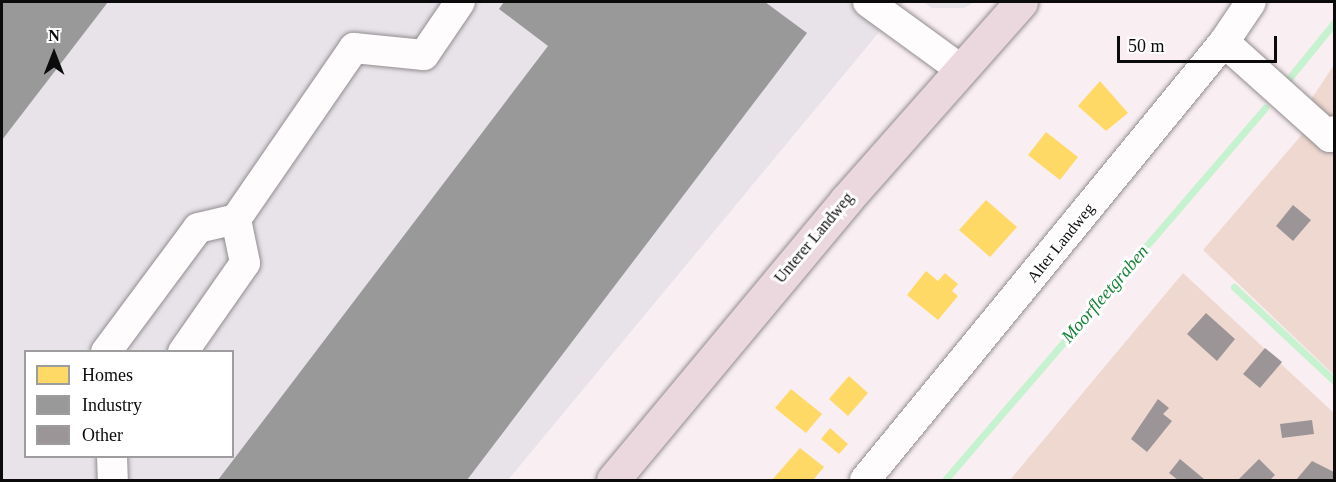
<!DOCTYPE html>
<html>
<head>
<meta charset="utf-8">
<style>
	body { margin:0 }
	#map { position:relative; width:1336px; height:482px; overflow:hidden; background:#f9eef2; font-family:Georgia,serif }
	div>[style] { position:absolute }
	.industrial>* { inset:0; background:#e7e3e9 }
	.green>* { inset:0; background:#efd8d0 }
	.homes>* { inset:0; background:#ffd966 }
	.industry>* { inset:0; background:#999 }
	.stream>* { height:7px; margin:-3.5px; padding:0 3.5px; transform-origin:3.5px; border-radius:3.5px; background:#c6f2cf }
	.building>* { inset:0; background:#9c9598 }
	.roads { filter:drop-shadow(0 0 2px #928d8f) drop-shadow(0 0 2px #928d8f) }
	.minor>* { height:30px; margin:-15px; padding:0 15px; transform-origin:15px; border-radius:15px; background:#fefcfd }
	.major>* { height:33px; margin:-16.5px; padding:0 16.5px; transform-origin:16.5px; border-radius:16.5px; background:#ebd8df }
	span { translate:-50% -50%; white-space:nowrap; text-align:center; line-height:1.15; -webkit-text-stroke:6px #fff; paint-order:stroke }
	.street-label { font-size:16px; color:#0b0b0b }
	.water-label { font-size:18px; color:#188438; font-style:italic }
	.frame { position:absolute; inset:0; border:3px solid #0b0b0b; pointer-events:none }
	.legend { position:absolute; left:24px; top:350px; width:210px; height:108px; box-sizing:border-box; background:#fff; border:2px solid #9d9d9d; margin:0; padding:8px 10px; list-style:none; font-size:18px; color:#0b0b0b }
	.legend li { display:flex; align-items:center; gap:12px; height:30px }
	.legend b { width:30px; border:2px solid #9d9d9d }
	.north { position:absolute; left:24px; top:24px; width:60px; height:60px; -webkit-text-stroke:4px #fff; paint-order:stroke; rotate:0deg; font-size:16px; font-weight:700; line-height:24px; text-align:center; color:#0b0b0b }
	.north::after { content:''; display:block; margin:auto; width:21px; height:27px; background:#0b0b0b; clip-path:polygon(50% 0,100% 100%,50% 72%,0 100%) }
	.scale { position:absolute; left:1117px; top:36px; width:160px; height:27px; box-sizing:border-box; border:3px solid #0b0b0b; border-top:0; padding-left:8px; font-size:18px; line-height:21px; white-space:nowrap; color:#0b0b0b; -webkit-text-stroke:4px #fff; paint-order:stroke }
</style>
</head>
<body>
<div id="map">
	<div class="industrial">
		<i style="clip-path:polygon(evenodd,2px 2px,904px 2px,508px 480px,2px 480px,2px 2px,26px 352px,232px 352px,232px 456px,26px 456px,26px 352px)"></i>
		<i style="clip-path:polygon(923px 2px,975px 2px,964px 8px,932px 8px)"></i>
	</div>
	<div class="green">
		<i style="clip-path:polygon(1334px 65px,1334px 375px,1203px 250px,1317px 117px,1306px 107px)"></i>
		<i style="clip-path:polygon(1183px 273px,1334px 413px,1334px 480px,1010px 480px)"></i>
	</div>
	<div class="homes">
		<i style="clip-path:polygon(1100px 81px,1128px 113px,1106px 131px,1078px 106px)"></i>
		<i style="clip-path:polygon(1046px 132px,1078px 157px,1060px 180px,1028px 155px)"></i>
		<i style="clip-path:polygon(986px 200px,1017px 227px,990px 257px,959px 230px)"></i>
		<i style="clip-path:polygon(926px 271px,938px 281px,945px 273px,958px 284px,952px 291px,958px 296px,938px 320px,907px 295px)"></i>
		<i style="clip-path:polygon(849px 376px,868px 393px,848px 416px,829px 399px)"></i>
		<i style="clip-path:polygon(791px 389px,822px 414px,806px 433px,775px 408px)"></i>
		<i style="clip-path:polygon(830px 428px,848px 444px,839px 454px,821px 439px)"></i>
		<i style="clip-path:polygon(800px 448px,824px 467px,813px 480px,772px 480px)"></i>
	</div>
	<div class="industry">
		<i style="clip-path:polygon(2px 2px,108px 2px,2px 140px)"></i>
		<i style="clip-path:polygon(504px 2px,765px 2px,807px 33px,467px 480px,218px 480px,548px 46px,499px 9px)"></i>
	</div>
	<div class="stream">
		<i style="left:1286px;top:82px;width:76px;rotate:-50.9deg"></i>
		<i style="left:1234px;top:287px;width:137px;rotate:43.2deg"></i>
		<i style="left:945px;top:480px;width:491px;rotate:-49.3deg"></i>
	</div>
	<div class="building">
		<i style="clip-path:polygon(1293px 205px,1311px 220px,1293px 241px,1276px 226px)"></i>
		<i style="clip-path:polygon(1206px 313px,1235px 339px,1217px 361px,1187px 334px)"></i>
		<i style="clip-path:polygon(1265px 348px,1282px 362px,1260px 388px,1243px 374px)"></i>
		<i style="clip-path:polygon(1158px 399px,1169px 408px,1163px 414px,1172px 421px,1147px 452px,1131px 439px)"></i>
		<i style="clip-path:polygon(1312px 420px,1314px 434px,1282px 438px,1280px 424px)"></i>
		<i style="clip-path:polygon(1180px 459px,1204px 479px,1203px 480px,1178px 480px,1169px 473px)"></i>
		<i style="clip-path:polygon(1259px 459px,1275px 475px,1270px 480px,1238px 480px)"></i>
		<i style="clip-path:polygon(1312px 461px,1334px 472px,1334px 480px,1296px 480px)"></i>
	</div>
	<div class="roads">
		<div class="minor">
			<i style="left:868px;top:2px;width:112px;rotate:36deg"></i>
			<i style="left:1224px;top:42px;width:142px;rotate:41.9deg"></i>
			<i style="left:1330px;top:137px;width:7px;rotate:-56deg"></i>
			<i style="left:106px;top:352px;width:154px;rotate:-53.4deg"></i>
			<i style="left:198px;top:228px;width:39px;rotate:-13deg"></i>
			<i style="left:183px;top:352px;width:108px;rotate:-55.1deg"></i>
			<i style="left:245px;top:263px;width:45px;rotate:-101.6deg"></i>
			<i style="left:236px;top:219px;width:208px;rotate:-55.4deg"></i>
			<i style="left:354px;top:48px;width:70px;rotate:5.7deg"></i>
			<i style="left:424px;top:55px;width:64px;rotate:-55.8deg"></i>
			<i style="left:112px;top:456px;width:24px;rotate:88deg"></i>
			<i style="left:865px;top:480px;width:566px;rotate:-50.66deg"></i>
			<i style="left:1224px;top:42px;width:48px;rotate:-56deg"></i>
		</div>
		<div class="major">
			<i style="left:613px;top:480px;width:364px;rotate:-50.2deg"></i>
			<i style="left:846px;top:200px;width:264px;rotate:-48.5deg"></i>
		</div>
	</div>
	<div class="street-label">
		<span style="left:814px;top:238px;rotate:-50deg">Unterer Landweg</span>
		<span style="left:1061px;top:243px;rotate:-51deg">Alter Landweg</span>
	</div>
	<div class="water-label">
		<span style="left:1105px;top:294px;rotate:-49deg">Moorfleetgraben</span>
	</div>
	<div class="frame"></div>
	<ul class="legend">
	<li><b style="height:16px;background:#ffd966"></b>Homes</li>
	<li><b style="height:16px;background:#999"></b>Industry</li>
	<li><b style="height:16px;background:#9c9598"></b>Other</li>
	</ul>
	<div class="north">N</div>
	<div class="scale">50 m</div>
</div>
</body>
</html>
